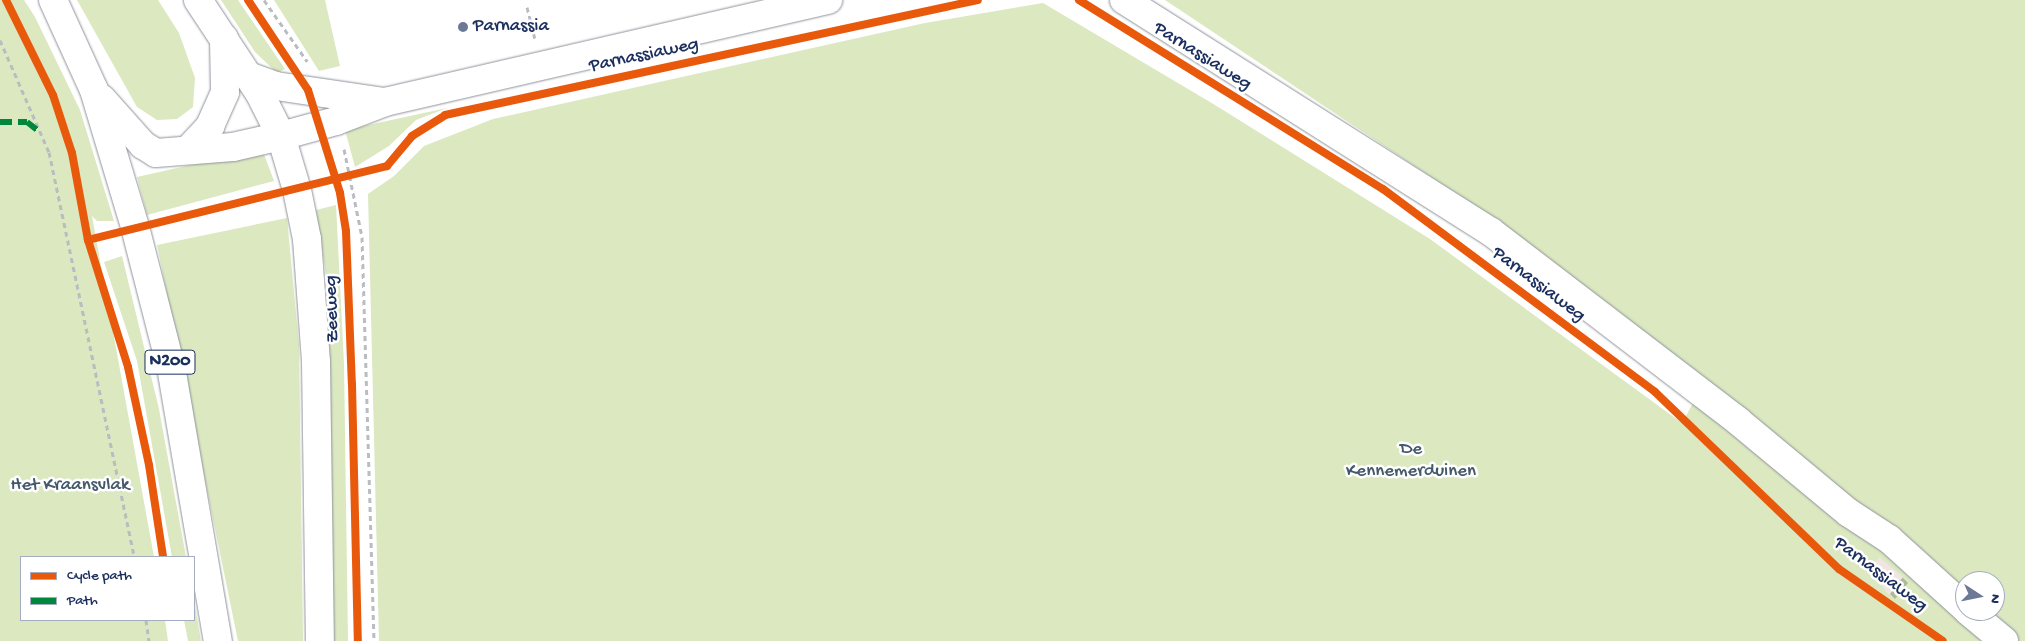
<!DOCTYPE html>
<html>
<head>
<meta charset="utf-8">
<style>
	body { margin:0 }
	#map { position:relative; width:2025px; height:641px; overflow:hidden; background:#fff; font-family:"Gochi Hand",sans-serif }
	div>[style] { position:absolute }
	.green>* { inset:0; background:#dbe8c0 }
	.shadow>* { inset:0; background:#0003 }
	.building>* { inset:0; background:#f0e5e3 }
	.path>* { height:3px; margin-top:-1.5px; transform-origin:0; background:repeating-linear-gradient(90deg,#b9bcc1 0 5px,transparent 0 9px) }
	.roads { filter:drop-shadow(0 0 1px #8e929a) drop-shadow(0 0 1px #8e929a) }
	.minor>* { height:28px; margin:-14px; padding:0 14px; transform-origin:14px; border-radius:14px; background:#fff }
	.major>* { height:28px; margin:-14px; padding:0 14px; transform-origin:14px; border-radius:14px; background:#fff }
	.quiet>* { height:6px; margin-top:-3px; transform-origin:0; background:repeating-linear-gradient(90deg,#00873e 0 12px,transparent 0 18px) }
	.cycleway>* { height:8px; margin:-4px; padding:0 4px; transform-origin:4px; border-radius:4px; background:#e8590c }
	.dots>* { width:14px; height:14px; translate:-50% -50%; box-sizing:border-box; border:2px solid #fff; border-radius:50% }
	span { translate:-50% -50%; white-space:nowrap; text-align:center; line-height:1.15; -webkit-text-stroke:5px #fff; paint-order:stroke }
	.shield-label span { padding:1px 4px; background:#fff; border:1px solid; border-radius:4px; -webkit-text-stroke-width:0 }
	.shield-label { font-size:18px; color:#1b2f5e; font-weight:700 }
	.poi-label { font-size:19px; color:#1b2f5e }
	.left { translate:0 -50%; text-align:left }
	.street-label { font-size:19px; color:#1b2f5e }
	.park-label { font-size:19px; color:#44596a }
	.legend { position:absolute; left:20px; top:556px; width:175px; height:65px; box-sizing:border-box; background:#fff; border:1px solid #a4acbf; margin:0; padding:6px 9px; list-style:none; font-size:15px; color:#1b2f5e }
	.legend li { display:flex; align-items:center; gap:10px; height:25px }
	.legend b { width:25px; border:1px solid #a4acbf }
	.north { position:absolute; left:1955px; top:571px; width:50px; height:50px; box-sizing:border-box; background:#fff; border:1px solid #a4acbf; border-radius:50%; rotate:101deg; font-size:14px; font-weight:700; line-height:20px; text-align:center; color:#1b2f5e }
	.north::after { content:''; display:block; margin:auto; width:18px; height:22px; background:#6b7896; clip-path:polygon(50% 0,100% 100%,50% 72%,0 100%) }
</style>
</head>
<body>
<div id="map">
	<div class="green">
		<i style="clip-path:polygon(0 0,24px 0,35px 17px,80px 110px,114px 221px,97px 221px,92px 216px,154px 557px,21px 557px,21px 620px,165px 620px,168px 641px,0 641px)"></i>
		<i style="clip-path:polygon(77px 0,158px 0,179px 33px,195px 78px,193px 107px,177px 119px,157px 120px,137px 107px)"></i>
		<i style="clip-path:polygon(221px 0,238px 0,285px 69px,277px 73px,255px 52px)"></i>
		<i style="clip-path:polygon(274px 0,325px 0,340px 66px,319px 71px)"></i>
		<i style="clip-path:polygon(evenodd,1165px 0,2025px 0,2025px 641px,379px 641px,368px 194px,394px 176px,424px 146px,493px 119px,925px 23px,1043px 3px,1215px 105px,1430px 239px,1682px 423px,1704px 383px,1476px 207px,1165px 0,1965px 581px,1995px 581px,1995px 611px,1965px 611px,1965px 581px)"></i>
		<i style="clip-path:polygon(447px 108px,416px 120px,389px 146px,355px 167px,345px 130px)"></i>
		<i style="clip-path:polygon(262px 149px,274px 181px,147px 215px,137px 177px)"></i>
		<i style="clip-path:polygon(336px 205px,344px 364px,348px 641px,333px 641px,328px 288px,316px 210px)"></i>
		<i style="clip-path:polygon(287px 218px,299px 345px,303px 641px,238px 641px,157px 245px)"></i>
		<i style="clip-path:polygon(122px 256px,159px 409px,186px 557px,172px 557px,137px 361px,104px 262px)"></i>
		<i style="clip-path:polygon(194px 600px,201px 641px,188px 641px,184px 620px,194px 620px)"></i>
	</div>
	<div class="shadow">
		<i style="clip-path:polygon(1902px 577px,1908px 583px,1895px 599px,1890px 594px)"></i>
	</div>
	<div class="building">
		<i style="clip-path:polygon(1879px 557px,1903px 577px,1889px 595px,1875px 578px,1875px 563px)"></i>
	</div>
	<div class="path">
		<i style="left:264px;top:0;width:75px;rotate:54.8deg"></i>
		<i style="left:527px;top:7px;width:34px;rotate:76deg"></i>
		<i style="left:0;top:40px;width:122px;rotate:66.4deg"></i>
		<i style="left:49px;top:152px;width:414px;rotate:78.1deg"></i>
		<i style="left:344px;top:149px;width:90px;rotate:78.4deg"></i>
		<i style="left:362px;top:237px;width:404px;rotate:88.3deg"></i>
		<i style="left:146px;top:620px;width:21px;rotate:82deg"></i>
	</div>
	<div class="roads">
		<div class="minor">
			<i style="left:1124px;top:0;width:434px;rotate:32.3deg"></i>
			<i style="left:1491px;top:232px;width:311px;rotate:37.4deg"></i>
			<i style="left:1738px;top:421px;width:144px;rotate:39.7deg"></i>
			<i style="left:1849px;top:513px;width:48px;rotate:33deg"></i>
			<i style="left:1889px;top:539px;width:103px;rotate:42.2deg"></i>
			<i style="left:248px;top:76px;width:30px;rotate:20deg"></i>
			<i style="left:276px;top:86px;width:108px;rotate:8.5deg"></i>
			<i style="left:281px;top:136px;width:57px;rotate:-15.3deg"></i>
			<i style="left:336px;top:121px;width:53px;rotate:-21.2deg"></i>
			<i style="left:385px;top:102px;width:455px;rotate:-13deg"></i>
			<i style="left:1968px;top:611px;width:47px;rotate:39.8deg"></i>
		</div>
		<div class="major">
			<i style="left:53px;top:0;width:99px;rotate:65.5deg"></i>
			<i style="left:94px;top:90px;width:143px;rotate:73.3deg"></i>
			<i style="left:135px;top:227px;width:145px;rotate:75.6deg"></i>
			<i style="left:171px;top:367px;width:278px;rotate:80.3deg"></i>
			<i style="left:198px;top:0;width:113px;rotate:56.6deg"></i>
			<i style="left:260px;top:94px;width:47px;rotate:63.4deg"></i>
			<i style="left:281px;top:136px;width:56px;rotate:73.5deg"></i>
			<i style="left:297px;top:190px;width:50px;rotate:78.5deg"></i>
			<i style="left:307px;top:239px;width:123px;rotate:85.8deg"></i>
			<i style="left:316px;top:362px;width:279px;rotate:89.2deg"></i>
			<i style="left:102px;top:99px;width:62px;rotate:48.3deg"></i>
			<i style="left:143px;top:145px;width:15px;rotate:32deg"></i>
			<i style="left:156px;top:153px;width:77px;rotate:-4.5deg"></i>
			<i style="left:233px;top:147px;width:49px;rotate:-12.9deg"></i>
			<i style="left:188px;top:150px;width:33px;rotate:-47deg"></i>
			<i style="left:210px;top:126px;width:37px;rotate:-66deg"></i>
			<i style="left:225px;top:92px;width:54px;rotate:-91.1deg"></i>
		</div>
	</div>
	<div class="quiet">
		<i style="left:0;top:122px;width:27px"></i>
		<i style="left:27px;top:122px;width:16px;rotate:38deg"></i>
	</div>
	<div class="cycleway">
		<i style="left:6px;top:0;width:106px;rotate:63.7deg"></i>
		<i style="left:53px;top:95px;width:61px;rotate:71.9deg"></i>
		<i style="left:72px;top:153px;width:88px;rotate:79.6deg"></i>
		<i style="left:88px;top:240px;width:133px;rotate:72.5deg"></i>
		<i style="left:128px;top:367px;width:100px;rotate:77.9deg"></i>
		<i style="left:149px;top:465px;width:93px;rotate:81.3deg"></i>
		<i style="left:248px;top:0;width:108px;rotate:56.3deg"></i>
		<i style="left:308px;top:90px;width:108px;rotate:72.7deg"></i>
		<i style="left:340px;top:193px;width:38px;rotate:81deg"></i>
		<i style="left:346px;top:231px;width:153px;rotate:87.8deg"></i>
		<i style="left:352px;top:384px;width:257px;rotate:88.7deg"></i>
		<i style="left:1079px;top:0;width:358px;rotate:31.9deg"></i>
		<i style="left:1383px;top:189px;width:339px;rotate:36.7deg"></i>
		<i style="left:1655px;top:392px;width:255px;rotate:43.9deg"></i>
		<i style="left:1839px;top:569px;width:126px;rotate:34.7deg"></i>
		<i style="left:88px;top:240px;width:308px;rotate:-13.9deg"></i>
		<i style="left:387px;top:166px;width:39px;rotate:-50deg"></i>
		<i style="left:412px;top:136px;width:39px;rotate:-32deg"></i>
		<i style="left:445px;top:115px;width:545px;rotate:-12.18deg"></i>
	</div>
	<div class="dots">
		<i style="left:463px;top:27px;background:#6b7896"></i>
	</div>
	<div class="shield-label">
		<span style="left:170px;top:362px">N200</span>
	</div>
	<div class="poi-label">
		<span class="left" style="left:473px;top:27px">Parnassia</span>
	</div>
	<div class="street-label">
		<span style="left:644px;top:56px;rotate:-12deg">Parnassiaweg</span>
		<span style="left:1202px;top:57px;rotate:32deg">Parnassiaweg</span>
		<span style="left:1538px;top:285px;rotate:37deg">Parnassiaweg</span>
		<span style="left:333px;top:309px;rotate:-92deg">Zeeweg</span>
		<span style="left:1880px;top:575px;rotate:37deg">Parnassiaweg</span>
	</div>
	<div class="park-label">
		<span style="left:1411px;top:461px">De<br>Kennemerduinen</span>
		<span style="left:70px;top:486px">Het Kraansvlak</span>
	</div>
	<ul class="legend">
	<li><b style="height:6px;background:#e8590c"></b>Cycle path</li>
	<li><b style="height:6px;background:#00873e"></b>Path</li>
	</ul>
	<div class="north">N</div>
</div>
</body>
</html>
